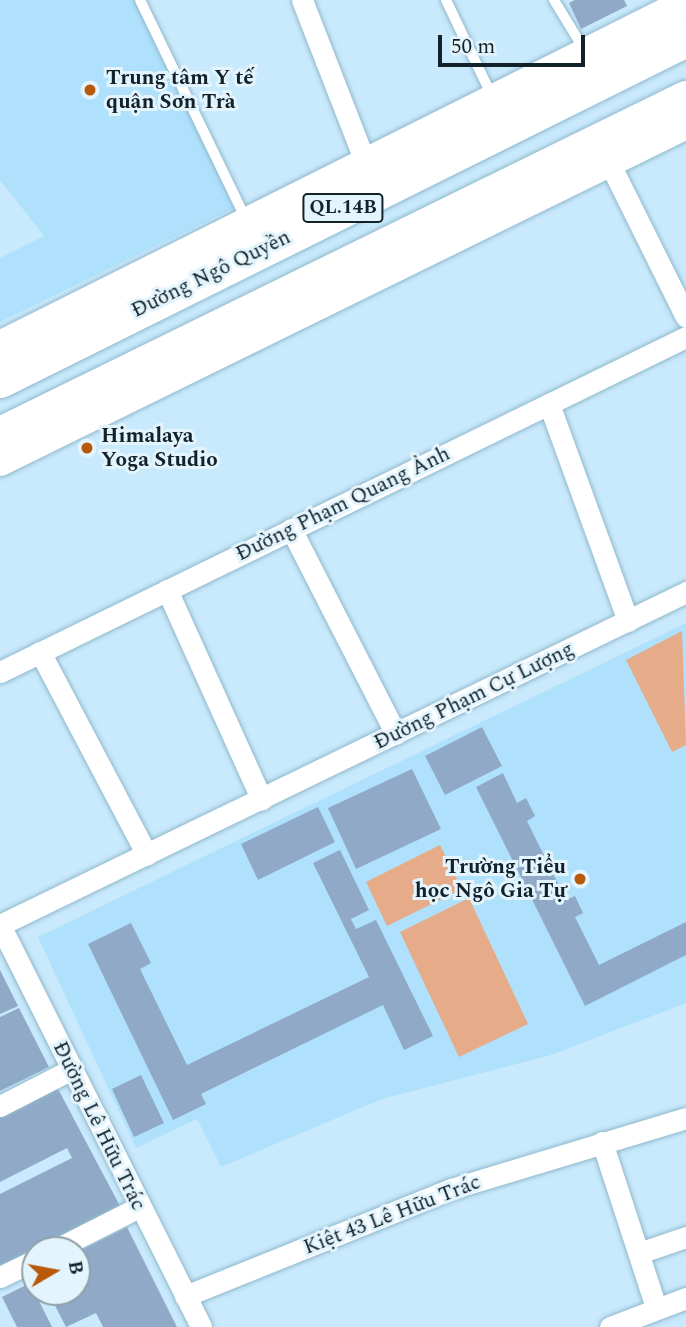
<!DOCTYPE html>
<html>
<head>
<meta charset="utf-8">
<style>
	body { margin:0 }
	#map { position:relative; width:686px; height:1327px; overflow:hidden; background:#c9eafc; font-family:Spectral,serif }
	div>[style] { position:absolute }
	.built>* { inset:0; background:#afe1fc }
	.green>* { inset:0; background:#e6ab88 }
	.building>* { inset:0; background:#8fa9c7 }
	.roads { filter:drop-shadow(0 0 2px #90b8cd) drop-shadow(0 0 2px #90b8cd) }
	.lane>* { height:10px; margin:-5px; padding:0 5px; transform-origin:5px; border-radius:5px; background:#fff }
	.street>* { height:21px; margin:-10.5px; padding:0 10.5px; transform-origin:10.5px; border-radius:10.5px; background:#fff }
	.secondary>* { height:30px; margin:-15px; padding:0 15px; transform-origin:15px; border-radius:15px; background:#fff }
	.highway>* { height:37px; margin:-18.5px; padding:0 18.5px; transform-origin:18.5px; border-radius:18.5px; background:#fff }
	.dots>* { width:19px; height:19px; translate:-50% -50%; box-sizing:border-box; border:4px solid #e4f4fd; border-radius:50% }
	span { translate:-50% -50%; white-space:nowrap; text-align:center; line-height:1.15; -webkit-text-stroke:6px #e4f4fd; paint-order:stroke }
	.shield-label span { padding:2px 5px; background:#e4f4fd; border:2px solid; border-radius:5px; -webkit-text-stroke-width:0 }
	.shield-label { font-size:19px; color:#12222a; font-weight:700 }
	.poi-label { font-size:21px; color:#12222a; font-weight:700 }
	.left { translate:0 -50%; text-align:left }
	.right { translate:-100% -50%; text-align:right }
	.street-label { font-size:21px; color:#12222a }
	.north { position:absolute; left:21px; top:1236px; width:70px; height:70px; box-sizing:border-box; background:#e4f4fd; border:2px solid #90a0a9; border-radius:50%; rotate:80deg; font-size:19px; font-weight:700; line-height:28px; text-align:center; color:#12222a }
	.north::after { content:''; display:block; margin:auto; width:24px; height:32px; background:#b75909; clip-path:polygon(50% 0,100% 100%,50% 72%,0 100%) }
	.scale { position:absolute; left:438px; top:35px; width:147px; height:32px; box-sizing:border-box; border:4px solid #12222a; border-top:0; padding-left:9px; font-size:21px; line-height:24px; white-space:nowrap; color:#12222a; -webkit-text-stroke:5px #e4f4fd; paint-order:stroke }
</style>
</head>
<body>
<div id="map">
	<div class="built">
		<i style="clip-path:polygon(0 0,139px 0,234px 208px,0 322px,0 258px,44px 236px,0 180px)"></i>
		<i style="clip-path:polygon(686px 623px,686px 1003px,551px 1055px,382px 1099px,221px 1167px,197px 1119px,136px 1148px,38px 937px)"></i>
	</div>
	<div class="green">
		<i style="clip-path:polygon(682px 631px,686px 745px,672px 752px,626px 660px)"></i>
		<i style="clip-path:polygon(440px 845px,462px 889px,387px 926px,366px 882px)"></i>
		<i style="clip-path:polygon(469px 898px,528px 1024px,459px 1057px,400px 932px)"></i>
	</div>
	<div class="building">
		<i style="clip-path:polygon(575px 0,624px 0,627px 6px,581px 29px,569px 3px)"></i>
		<i style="clip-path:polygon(482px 727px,502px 766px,445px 795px,425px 756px)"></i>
		<i style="clip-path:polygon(412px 769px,441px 829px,356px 869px,328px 808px)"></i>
		<i style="clip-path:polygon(503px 773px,517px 803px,526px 798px,535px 816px,527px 821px,566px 900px,575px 896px,583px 913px,575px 917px,599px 965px,686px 922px,686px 955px,585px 1006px,476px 787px)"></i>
		<i style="clip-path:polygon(318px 807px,335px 842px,258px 880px,241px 844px)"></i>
		<i style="clip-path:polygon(340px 850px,369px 910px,351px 919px,356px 929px,376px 920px,433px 1036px,404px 1050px,383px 1005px,201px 1094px,206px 1104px,173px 1120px,88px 944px,131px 923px,151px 963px,140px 969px,187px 1065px,369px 977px,313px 863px)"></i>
		<i style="clip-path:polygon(0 970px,18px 1006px,0 1014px)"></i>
		<i style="clip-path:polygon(19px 1008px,49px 1067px,0 1091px,0 1017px)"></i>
		<i style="clip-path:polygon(141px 1075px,164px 1123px,134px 1137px,112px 1089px)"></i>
		<i style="clip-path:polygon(56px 1085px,120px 1206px,0 1267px,0 1194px,72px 1158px,67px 1148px,0 1182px,0 1113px)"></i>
		<i style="clip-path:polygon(127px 1227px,177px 1327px,103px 1327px,96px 1313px,66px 1327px,48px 1292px,77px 1292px,77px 1252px)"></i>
		<i style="clip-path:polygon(30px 1283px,52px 1327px,17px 1327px,2px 1297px)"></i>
	</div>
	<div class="roads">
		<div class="lane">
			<i style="left:140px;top:0;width:246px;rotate:64.2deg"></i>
			<i style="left:446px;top:0;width:109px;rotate:64.4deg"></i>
			<i style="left:554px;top:0;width:60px;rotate:58.7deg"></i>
		</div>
		<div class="street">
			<i style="left:302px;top:0;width:187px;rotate:68.7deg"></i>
			<i style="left:603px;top:150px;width:186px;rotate:63.6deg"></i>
			<i style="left:549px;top:404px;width:231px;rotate:70deg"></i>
			<i style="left:291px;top:529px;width:230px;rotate:62.9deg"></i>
			<i style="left:167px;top:590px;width:230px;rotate:65.7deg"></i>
			<i style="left:40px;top:652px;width:229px;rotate:62.2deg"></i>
			<i style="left:0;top:672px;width:763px;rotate:-26.03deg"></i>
			<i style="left:0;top:925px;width:763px;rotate:-25.89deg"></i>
			<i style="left:0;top:925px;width:449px;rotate:63.4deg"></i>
			<i style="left:0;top:1106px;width:81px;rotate:-27.2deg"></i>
			<i style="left:602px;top:1142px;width:174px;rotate:71.9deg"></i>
			<i style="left:54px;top:1250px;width:95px;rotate:-26.8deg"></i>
			<i style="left:639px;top:1253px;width:50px;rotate:-18.8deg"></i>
			<i style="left:0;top:1277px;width:39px;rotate:-26deg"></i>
			<i style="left:185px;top:1296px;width:287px;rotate:-21.9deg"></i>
			<i style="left:451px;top:1189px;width:245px;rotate:-16.8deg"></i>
			<i style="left:610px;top:1327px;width:81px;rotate:-20.9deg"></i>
		</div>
		<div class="secondary">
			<i style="left:0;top:346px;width:767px;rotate:-26.57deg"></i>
			<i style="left:0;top:461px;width:764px;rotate:-26.16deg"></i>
		</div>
		<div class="highway">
			<i style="left:0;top:379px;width:766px;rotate:-26.43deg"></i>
			<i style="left:0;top:435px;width:764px;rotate:-26.1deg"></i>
		</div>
	</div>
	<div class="dots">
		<i style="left:90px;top:90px;background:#b75909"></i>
		<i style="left:87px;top:448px;background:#b75909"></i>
		<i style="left:580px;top:879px;background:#b75909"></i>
	</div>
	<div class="shield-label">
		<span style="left:343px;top:208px">QL.14B</span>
	</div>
	<div class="poi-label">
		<span class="left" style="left:106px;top:90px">Trung tâm Y tế<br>quận Sơn Trà</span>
		<span class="left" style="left:101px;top:448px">Himalaya<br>Yoga Studio</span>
		<span class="right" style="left:566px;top:879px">Trường Tiểu<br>học Ngô Gia Tự</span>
	</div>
	<div class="street-label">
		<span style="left:211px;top:274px;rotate:-26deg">Đường Ngô Quyền</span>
		<span style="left:343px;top:504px;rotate:-26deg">Đường Phạm Quang Ảnh</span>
		<span style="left:474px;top:696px;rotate:-26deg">Đường Phạm Cự Lượng</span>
		<span style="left:99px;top:1126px;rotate:64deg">Đường Lê Hữu Trác</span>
		<span style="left:392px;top:1215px;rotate:-21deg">Kiệt 43 Lê Hữu Trác</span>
	</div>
	<div class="north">B</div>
	<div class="scale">50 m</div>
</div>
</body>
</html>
